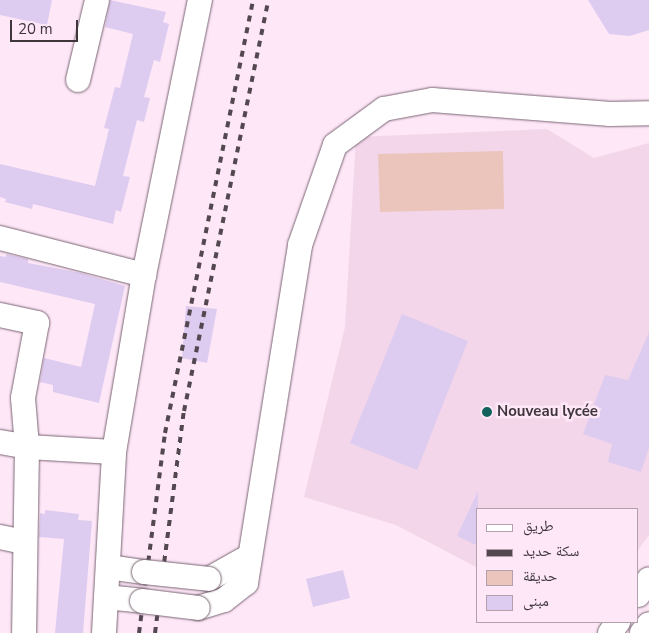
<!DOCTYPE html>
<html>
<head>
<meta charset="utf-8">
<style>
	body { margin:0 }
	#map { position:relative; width:649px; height:633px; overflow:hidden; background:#fee7f7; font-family:"Nunito Sans","Noto Naskh Arabic",sans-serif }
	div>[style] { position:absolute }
	.built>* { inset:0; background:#f3d6ea }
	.green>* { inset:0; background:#ebc5bb }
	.building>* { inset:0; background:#decbf0 }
	.roads { filter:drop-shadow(0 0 1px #7a6674) drop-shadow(0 0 1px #7a6674) }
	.minor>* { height:24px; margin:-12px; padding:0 12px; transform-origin:12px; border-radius:12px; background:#fff }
	.rail>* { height:4px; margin-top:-2px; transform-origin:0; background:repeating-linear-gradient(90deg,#53484f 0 6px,transparent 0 12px) }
	.bridges { filter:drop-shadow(0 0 1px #7a6674) drop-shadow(0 0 1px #7a6674) }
	.minor-bridge>* { height:24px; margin:-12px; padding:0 12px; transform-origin:12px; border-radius:12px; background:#fff }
	.dots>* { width:14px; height:14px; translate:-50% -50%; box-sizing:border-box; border:2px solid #fee7f7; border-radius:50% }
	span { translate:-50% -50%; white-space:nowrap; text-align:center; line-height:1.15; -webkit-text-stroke:5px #fee7f7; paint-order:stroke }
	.poi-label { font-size:15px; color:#3f363c; font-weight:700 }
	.left { translate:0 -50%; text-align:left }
	.legend { position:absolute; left:476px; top:508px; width:162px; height:115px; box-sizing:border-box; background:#fee7f7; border:1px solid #b2a0ac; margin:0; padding:6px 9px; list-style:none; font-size:15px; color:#3f363c }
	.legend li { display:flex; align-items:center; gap:10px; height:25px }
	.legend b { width:25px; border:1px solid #b2a0ac }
	.scale { position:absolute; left:10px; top:20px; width:68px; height:22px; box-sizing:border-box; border:2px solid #3f363c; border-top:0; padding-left:6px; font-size:15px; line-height:18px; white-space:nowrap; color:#3f363c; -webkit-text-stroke:4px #fee7f7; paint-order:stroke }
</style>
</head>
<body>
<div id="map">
	<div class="built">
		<i style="clip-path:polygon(547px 129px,594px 158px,649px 143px,649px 535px,638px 550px,638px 509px,478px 509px,478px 568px,396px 525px,304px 497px,345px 327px,356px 137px)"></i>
	</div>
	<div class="green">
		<i style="clip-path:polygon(503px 151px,504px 209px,380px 212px,378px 154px)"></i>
	</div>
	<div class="building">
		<i style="clip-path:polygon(0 0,52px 0,47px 25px,0 15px)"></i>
		<i style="clip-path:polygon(110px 0,166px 12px,163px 22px,169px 24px,160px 62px,154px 60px,144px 97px,150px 98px,144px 122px,137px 120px,123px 176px,130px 177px,121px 212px,116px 210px,113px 224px,33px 204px,32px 209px,5px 202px,6px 199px,0 197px,0 164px,95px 186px,109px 129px,104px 128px,115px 87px,120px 88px,133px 34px,105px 27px)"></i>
		<i style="clip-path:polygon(588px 0,649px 0,649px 30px,630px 36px,609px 34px)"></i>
		<i style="clip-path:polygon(6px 254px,28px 259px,28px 263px,81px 273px,125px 286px,99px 403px,53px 392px,53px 385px,40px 382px,44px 358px,81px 367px,95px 304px,0 282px,0 256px,6px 257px)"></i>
		<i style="clip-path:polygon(186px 306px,217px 309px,207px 363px,182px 358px)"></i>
		<i style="clip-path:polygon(402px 314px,468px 341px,417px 470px,350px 443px)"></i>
		<i style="clip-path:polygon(649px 332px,649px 448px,641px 472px,608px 462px,612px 444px,583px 434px,605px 375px,628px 380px)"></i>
		<i style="clip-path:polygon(478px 491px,478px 546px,457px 536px)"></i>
		<i style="clip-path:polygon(45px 510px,79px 514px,78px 520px,92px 521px,83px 633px,55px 633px,64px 539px,39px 537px,40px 513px,45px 514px)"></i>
		<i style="clip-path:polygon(343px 570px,350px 598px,313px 607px,306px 579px)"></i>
	</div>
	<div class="roads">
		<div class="minor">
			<i style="left:78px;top:80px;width:82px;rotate:-76.6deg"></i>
			<i style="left:0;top:238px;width:149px;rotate:14.4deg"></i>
			<i style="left:144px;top:275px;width:281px;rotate:-78.5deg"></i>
			<i style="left:0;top:315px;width:38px;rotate:12deg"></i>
			<i style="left:37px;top:323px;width:76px;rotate:100.6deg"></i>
			<i style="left:23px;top:398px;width:49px;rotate:85.3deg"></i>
			<i style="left:27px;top:447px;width:186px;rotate:90.9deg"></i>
			<i style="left:0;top:442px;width:27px;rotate:10deg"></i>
			<i style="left:27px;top:447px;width:87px;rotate:3.3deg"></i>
			<i style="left:114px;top:452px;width:180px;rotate:-80.4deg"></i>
			<i style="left:0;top:537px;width:24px;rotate:12deg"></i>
			<i style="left:108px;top:567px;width:36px;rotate:8deg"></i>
			<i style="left:209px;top:579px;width:47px;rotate:-29.3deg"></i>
			<i style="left:638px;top:595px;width:19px;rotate:-55deg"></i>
			<i style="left:106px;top:597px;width:36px;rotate:6deg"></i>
			<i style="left:198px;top:608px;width:27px;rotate:-17deg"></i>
			<i style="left:224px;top:600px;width:28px;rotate:-38deg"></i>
			<i style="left:246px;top:583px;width:342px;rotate:-80.9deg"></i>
			<i style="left:300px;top:245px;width:106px;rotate:-70.7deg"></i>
			<i style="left:335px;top:145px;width:61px;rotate:-36.3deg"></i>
			<i style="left:384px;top:109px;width:49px;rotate:-10.6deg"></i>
			<i style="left:432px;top:100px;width:179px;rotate:4.5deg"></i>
			<i style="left:610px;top:114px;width:39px;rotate:-1deg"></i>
			<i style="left:104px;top:633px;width:181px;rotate:-86.8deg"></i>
			<i style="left:610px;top:633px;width:14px;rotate:-54deg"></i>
			<i style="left:642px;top:633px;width:11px;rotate:-52deg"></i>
		</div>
	</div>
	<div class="rail">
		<i style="left:139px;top:633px;width:202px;rotate:-82.6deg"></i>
		<i style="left:165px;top:433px;width:442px;rotate:-78.5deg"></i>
		<i style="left:155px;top:633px;width:224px;rotate:-82.6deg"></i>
		<i style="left:184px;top:411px;width:419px;rotate:-78.4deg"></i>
	</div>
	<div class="bridges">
		<div class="minor-bridge">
			<i style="left:144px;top:572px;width:65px;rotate:6.1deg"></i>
			<i style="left:142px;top:601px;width:56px;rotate:7.1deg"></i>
		</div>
	</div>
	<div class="dots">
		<i style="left:487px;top:412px;background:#13625e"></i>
	</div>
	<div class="poi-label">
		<span class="left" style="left:497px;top:412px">Nouveau lycée</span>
	</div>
	<ul class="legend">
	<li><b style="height:6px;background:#fff"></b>طريق</li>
	<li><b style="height:6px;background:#53484f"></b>سكة حديد</li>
	<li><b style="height:14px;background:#ebc5bb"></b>حديقة</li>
	<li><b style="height:14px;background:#decbf0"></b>مبنى</li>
	</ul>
	<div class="scale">20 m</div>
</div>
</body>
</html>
